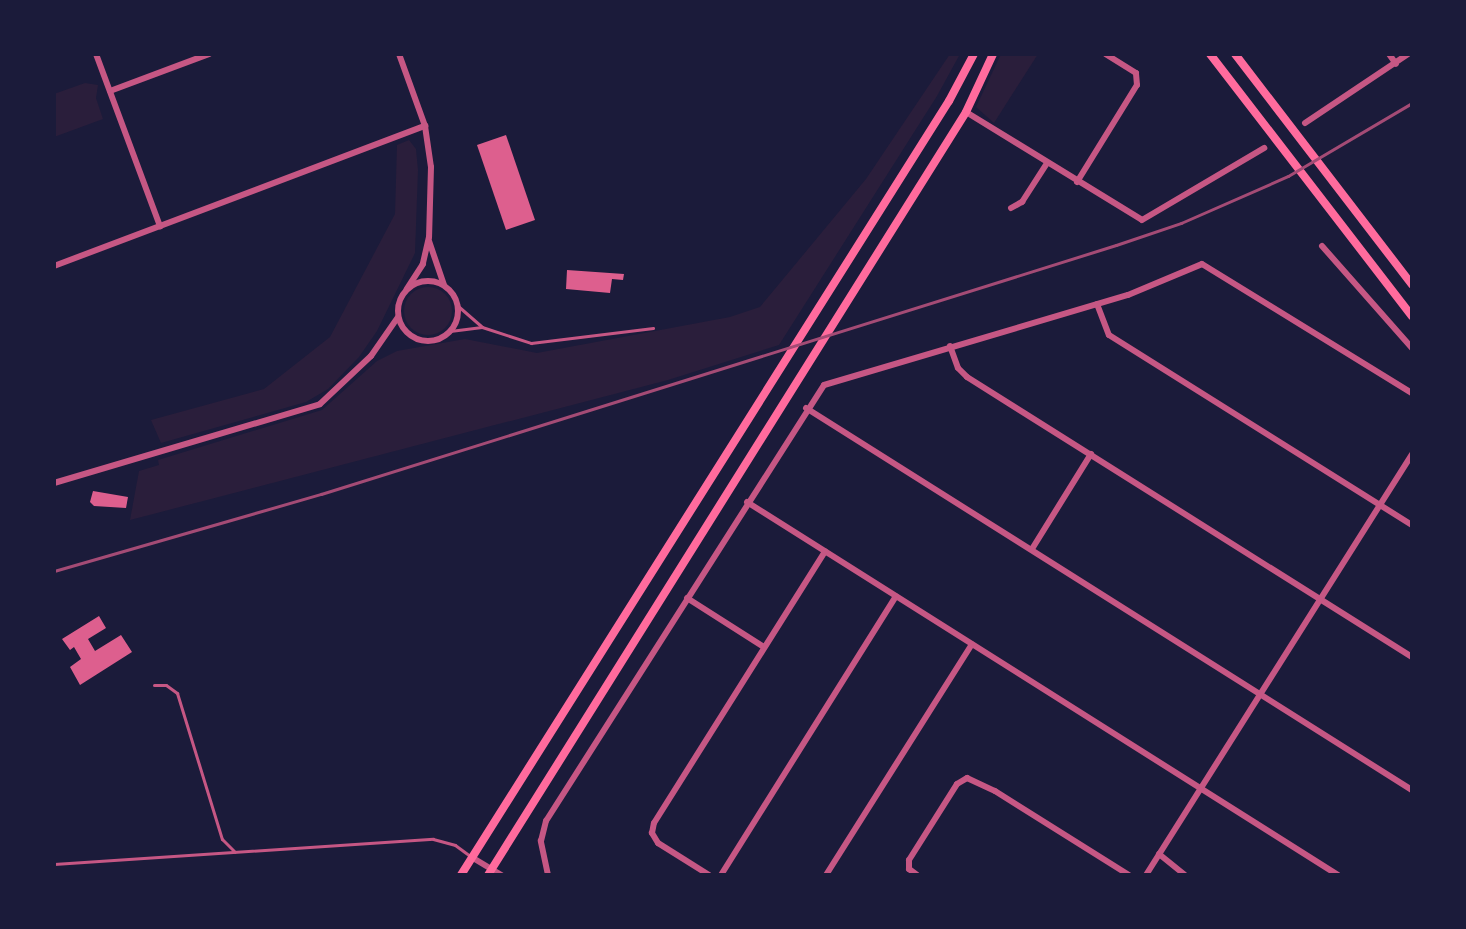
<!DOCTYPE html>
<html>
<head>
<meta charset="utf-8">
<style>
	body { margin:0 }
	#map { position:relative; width:1466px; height:929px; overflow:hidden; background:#1b1b3a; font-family:Overpass,sans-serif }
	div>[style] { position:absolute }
	.green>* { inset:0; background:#2a1e3b }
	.round { border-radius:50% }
	.building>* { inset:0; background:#dd5f8e }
	.service>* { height:3px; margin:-1.5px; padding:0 1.5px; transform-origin:1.5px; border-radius:1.5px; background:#c65784 }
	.minor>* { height:6px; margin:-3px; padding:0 3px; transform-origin:3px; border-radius:3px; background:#c65784 }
	.minor>.ring { margin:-3px; padding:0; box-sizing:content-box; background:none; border:6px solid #c65784; border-radius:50% }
	.secondary>* { height:8px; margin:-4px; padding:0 4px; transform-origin:4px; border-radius:4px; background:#ff6b9d }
	.rail>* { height:3px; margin:-1.5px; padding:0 1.5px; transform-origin:1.5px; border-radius:1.5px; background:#a44b75 }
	span { translate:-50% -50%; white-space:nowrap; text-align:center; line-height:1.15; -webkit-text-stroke:5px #1b1b3a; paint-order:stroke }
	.frame { position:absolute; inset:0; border:56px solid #1b1b3a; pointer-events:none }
</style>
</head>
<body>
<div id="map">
	<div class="green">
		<i style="clip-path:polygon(950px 54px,960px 54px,937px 96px,779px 345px,668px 380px,130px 520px,139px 471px,159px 465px,158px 460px,322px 410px,377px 361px,397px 351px,465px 339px,537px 353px,730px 317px,760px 307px,866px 179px)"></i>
		<i style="clip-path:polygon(1001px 54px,1038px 54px,994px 123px,976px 107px)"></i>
		<i style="clip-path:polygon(85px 83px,98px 85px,96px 98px,103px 119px,54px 137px,54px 94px)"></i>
		<i style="clip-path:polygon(409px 140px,416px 149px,418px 170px,415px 253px,377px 331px,359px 357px,328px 389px,306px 402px,161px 443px,151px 420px,264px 389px,330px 337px,395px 214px,397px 145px)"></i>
		<i class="round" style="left:404px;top:287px;width:48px;height:48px"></i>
	</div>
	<div class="building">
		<i style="clip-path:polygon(506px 135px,535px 220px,506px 230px,477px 145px)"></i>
		<i style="clip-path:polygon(567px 270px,624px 274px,623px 280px,612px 279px,610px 293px,566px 289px)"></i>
		<i style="clip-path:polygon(93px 491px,128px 497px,126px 508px,94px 506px,90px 502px)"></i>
		<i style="clip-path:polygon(99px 616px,106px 628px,88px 639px,95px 651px,121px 635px,132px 652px,80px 685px,70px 667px,81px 659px,74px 647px,70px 650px,62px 639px)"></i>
	</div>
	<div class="service">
		<i style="left:458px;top:306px;width:32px;rotate:41deg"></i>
		<i style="left:482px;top:327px;width:52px;rotate:18.1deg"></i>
		<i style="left:531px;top:343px;width:123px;rotate:-7deg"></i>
		<i style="left:450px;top:331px;width:32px;rotate:-7deg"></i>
		<i style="left:154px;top:685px;width:12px"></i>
		<i style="left:166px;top:685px;width:14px;rotate:36deg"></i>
		<i style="left:177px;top:693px;width:153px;rotate:72.9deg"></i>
		<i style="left:222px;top:839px;width:18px;rotate:45deg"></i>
		<i style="left:54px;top:864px;width:380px;rotate:-3.8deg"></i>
		<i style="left:433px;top:839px;width:23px;rotate:15deg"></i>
		<i style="left:455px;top:845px;width:19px;rotate:36deg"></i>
	</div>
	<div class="minor">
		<i style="left:96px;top:54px;width:184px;rotate:69.6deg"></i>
		<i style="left:399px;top:54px;width:77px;rotate:70.1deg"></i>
		<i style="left:425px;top:126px;width:41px;rotate:81.7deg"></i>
		<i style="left:431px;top:167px;width:70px;rotate:91.6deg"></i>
		<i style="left:429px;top:237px;width:28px;rotate:103deg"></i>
		<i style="left:423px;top:264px;width:30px;rotate:123deg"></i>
		<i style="left:1389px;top:54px;width:12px;rotate:55deg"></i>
		<i style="left:110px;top:91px;width:106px;rotate:-20.5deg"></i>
		<i style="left:966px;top:112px;width:206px;rotate:31.5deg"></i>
		<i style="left:1142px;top:220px;width:142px;rotate:-30.5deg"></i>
		<i style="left:1305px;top:123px;width:124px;rotate:-33.8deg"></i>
		<i style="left:1077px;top:182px;width:114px;rotate:-58.3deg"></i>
		<i style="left:1137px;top:85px;width:12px;rotate:-95deg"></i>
		<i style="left:1136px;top:73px;width:36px;rotate:-148deg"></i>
		<i style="left:1011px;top:208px;width:13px;rotate:-29deg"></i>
		<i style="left:1022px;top:202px;width:46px;rotate:-57.3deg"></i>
		<i style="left:429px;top:241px;width:46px;rotate:71.2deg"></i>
		<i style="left:1322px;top:246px;width:136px;rotate:48.6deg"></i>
		<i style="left:54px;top:266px;width:397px;rotate:-20.7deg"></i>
		<i class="ring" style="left:398px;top:281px;width:54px;height:54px"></i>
		<i style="left:1097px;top:304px;width:33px;rotate:69deg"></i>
		<i style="left:1109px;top:335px;width:358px;rotate:32.1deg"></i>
		<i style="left:950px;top:346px;width:23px;rotate:70deg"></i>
		<i style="left:958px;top:368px;width:13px;rotate:45deg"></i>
		<i style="left:967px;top:377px;width:526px;rotate:32.18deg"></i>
		<i style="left:806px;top:408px;width:716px;rotate:32.23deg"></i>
		<i style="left:54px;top:483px;width:277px;rotate:-16.5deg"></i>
		<i style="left:320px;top:404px;width:70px;rotate:-43.3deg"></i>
		<i style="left:371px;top:356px;width:47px;rotate:-55.3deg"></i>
		<i style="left:747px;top:502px;width:699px;rotate:32.26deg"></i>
		<i style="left:1032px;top:549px;width:112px;rotate:-58.2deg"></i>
		<i style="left:687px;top:598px;width:91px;rotate:32.5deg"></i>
		<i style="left:1159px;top:854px;width:33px;rotate:39deg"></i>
		<i style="left:473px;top:858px;width:33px;rotate:31deg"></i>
		<i style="left:548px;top:875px;width:35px;rotate:-102deg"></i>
		<i style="left:541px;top:841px;width:21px;rotate:-76deg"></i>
		<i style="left:546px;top:821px;width:517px;rotate:-57.48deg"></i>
		<i style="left:824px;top:385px;width:317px;rotate:-16.5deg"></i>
		<i style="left:1128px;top:295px;width:80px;rotate:-22.7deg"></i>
		<i style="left:1202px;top:264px;width:246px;rotate:31.6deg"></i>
		<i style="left:709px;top:875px;width:60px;rotate:-147.9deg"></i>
		<i style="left:658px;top:843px;width:12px;rotate:-121deg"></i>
		<i style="left:652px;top:833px;width:10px;rotate:-79deg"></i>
		<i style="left:654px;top:823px;width:321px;rotate:-57.8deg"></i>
		<i style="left:721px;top:875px;width:329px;rotate:-57.9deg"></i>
		<i style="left:826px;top:875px;width:273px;rotate:-57.7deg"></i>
		<i style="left:917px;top:875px;width:10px;rotate:-143deg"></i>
		<i style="left:909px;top:869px;width:9px;rotate:-90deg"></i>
		<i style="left:909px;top:860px;width:90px;rotate:-57.7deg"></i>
		<i style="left:957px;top:784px;width:12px;rotate:-31deg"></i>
		<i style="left:967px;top:778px;width:31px;rotate:25deg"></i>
		<i style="left:995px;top:791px;width:158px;rotate:32.1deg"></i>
		<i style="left:1146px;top:875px;width:498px;rotate:-57.7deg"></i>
	</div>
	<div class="secondary">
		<i style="left:1210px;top:54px;width:331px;rotate:52.4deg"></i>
		<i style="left:1235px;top:54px;width:291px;rotate:52.5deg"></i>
		<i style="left:461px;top:875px;width:915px;rotate:-57.77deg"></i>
		<i style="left:949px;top:101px;width:53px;rotate:-62deg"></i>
		<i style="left:488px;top:875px;width:900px;rotate:-57.93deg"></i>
		<i style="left:966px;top:112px;width:64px;rotate:-65deg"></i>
	</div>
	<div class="rail">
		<i style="left:54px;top:571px;width:278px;rotate:-16.1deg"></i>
		<i style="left:321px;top:494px;width:833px;rotate:-17.39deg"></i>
		<i style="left:1116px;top:245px;width:69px;rotate:-18.7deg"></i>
		<i style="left:1181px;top:223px;width:117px;rotate:-23.7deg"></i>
		<i style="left:1288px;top:176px;width:144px;rotate:-30.5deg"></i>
	</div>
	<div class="frame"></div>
</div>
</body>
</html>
